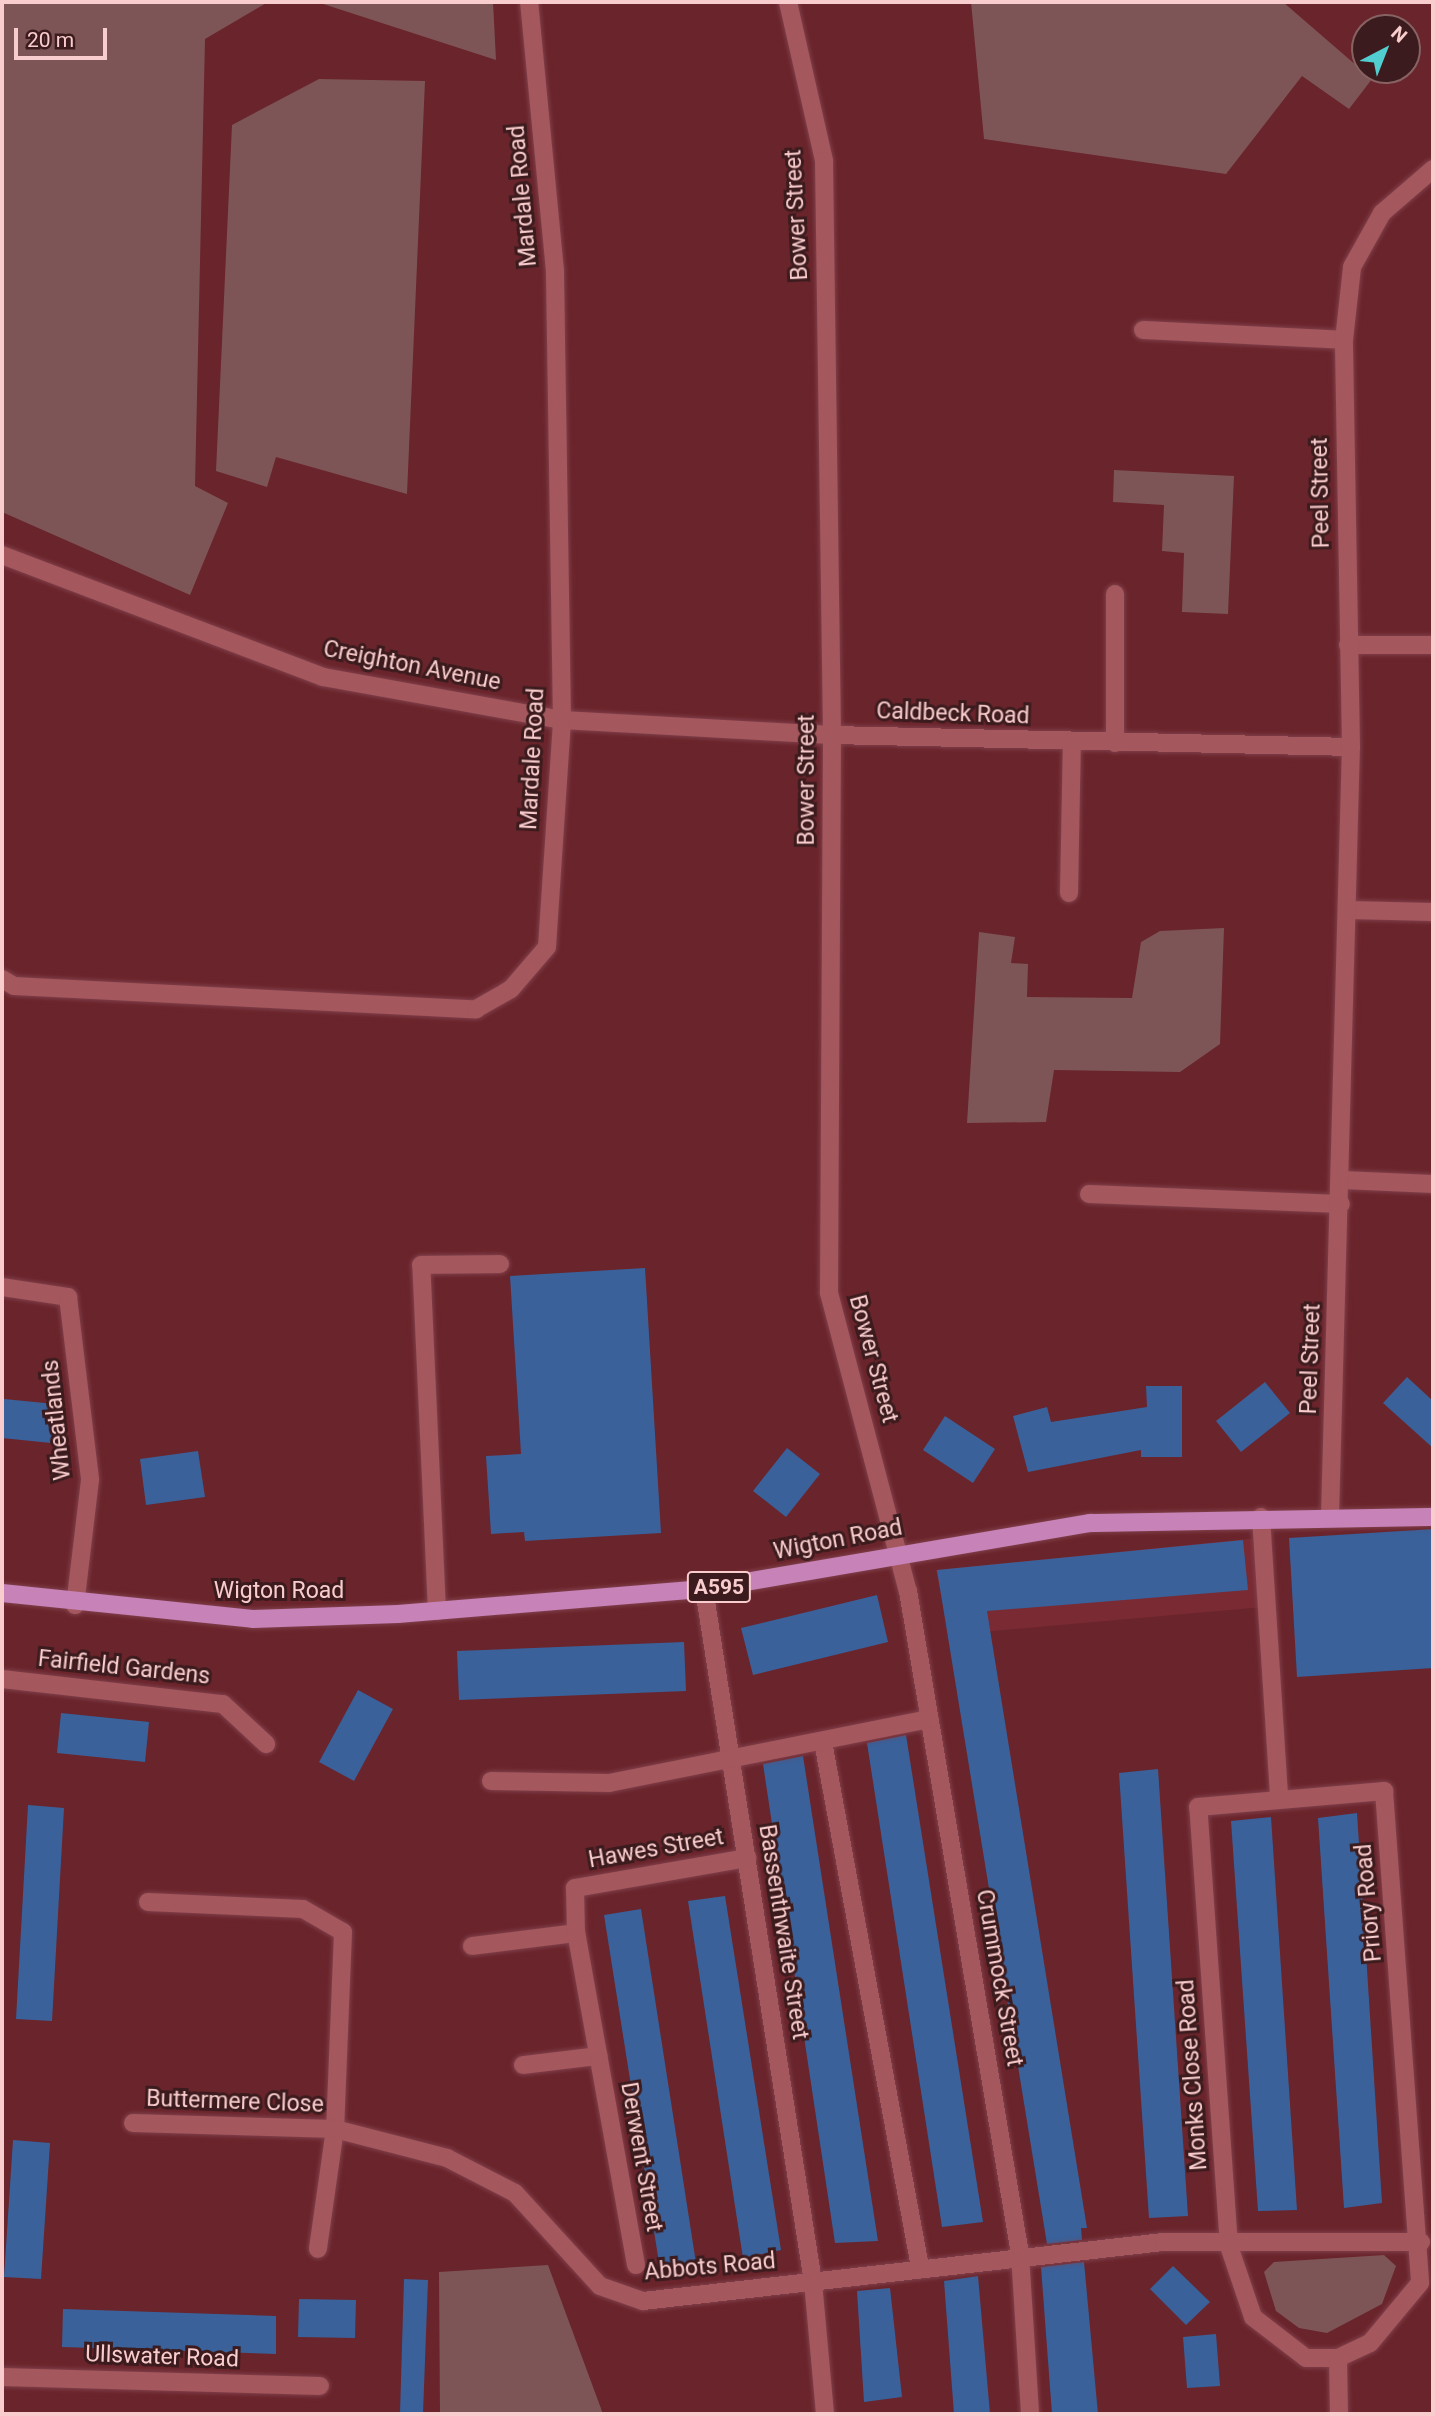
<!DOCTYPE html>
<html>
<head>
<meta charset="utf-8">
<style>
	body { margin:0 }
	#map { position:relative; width:1435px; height:2416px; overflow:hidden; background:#6a242b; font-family:Roboto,sans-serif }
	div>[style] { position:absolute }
	.built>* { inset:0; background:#792a33 }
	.green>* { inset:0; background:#7d5556 }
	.building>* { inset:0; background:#3a619a }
	.roads { filter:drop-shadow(0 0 2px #80404b) drop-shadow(0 0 2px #80404b) }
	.minor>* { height:18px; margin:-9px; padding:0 9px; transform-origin:9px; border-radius:9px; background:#a4575c }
	.major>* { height:18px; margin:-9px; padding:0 9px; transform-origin:9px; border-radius:9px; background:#c782b8 }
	span { translate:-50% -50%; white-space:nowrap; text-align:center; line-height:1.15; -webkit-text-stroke:6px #3b1b1d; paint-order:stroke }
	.shield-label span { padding:2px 5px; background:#3b1b1d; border:2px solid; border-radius:5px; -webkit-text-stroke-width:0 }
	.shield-label { font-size:21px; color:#f9cccd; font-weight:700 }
	.street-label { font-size:23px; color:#f9cccd }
	.frame { position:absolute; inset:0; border:4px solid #f9cccd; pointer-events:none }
	.north { position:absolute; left:1351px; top:14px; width:70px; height:70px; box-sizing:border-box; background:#3b1b1d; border:2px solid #876263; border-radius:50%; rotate:42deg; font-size:19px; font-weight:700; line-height:28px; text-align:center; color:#f9cccd }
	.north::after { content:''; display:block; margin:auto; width:24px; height:32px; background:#52cdd0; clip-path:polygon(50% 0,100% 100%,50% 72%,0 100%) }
	.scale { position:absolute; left:14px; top:28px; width:93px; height:32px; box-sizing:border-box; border:4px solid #f9cccd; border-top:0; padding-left:9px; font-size:21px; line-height:24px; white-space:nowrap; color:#f9cccd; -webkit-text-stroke:5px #3b1b1d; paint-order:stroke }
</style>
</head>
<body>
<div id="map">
	<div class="built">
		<i style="clip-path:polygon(1257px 1538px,1264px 1607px,949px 1635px,936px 1570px)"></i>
	</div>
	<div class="green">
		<i style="clip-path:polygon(2px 2px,268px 2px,205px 39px,195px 486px,228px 503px,190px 595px,2px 512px)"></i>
		<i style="clip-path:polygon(317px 2px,493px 2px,496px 60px)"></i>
		<i style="clip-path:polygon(971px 2px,1283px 2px,1372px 79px,1349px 109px,1302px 76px,1226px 174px,984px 139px)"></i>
		<i style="clip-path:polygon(319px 79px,425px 81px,407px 494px,276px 457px,267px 487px,216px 471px,232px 125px)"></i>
		<i style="clip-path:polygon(1114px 470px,1234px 476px,1228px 614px,1182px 612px,1184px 553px,1162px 551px,1164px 505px,1113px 502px)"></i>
		<i style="clip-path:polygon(1224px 928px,1220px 1044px,1180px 1072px,1054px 1070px,1046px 1122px,967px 1123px,979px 932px,1015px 937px,1011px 963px,1028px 964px,1027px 997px,1132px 998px,1141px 942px,1160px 931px)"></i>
		<i style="clip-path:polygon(1384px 2255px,1396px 2266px,1382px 2304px,1327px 2333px,1299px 2328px,1276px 2311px,1264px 2272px,1274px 2262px)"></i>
		<i style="clip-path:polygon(548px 2265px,603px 2414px,440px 2414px,439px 2272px)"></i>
	</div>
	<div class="building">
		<i style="clip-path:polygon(645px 1268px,661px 1533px,525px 1541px,524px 1532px,491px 1534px,486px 1456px,521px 1454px,510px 1276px)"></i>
		<i style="clip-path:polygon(1407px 1377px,1433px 1401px,1433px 1448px,1383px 1403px)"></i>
		<i style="clip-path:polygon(1265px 1382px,1290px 1413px,1241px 1452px,1216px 1421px)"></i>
		<i style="clip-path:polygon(1146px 1386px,1182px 1386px,1182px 1457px,1141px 1457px,1141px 1450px,1028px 1472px,1013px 1416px,1047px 1407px,1051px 1422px,1147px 1407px)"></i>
		<i style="clip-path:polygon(4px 1399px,55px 1404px,51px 1443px,2px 1438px)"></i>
		<i style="clip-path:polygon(945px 1416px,995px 1449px,973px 1483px,923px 1450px)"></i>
		<i style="clip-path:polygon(787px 1448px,820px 1474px,786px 1517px,753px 1491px)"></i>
		<i style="clip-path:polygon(198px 1451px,205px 1497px,146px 1505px,140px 1459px)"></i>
		<i style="clip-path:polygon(1433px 1529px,1433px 1668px,1297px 1677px,1289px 1538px)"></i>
		<i style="clip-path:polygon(1243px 1540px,1248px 1590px,987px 1611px,1087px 2228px,1081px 2228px,1082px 2240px,1047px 2244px,937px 1570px)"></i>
		<i style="clip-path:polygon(877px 1595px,888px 1642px,753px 1675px,741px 1628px)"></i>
		<i style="clip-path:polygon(684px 1642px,686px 1691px,459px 1700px,457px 1651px)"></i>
		<i style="clip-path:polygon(358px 1690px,393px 1709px,354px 1781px,319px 1762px)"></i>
		<i style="clip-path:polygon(61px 1713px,149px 1722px,145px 1762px,57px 1753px)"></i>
		<i style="clip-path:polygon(906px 1735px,983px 2222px,942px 2227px,867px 1743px)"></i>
		<i style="clip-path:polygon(803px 1756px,878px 2241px,835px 2243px,763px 1764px)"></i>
		<i style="clip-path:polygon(1158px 1769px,1188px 2216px,1149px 2218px,1119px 1773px)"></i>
		<i style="clip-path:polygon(28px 1805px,64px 1808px,52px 2021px,16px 2019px)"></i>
		<i style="clip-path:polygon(1357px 1813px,1382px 2203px,1344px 2208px,1318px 1818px)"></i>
		<i style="clip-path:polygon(1271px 1817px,1297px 2210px,1258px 2211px,1231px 1821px)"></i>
		<i style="clip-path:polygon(725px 1896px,781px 2250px,743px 2258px,688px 1901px)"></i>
		<i style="clip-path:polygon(641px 1909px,696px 2263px,660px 2269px,604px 1915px)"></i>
		<i style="clip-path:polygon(13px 2140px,50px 2143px,41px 2279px,4px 2277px)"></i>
		<i style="clip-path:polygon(1084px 2262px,1098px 2414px,1052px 2414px,1041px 2267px)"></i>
		<i style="clip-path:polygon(1173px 2266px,1210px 2302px,1186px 2325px,1150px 2289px)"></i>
		<i style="clip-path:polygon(978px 2276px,990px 2414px,954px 2414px,944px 2281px)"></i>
		<i style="clip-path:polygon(404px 2279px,428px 2280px,423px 2414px,400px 2414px)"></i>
		<i style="clip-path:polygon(890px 2288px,902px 2397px,864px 2402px,857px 2291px)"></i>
		<i style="clip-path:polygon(299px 2299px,356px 2300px,355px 2338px,298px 2337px)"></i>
		<i style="clip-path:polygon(63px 2309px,276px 2316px,276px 2354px,62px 2347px)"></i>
		<i style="clip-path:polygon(1216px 2334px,1220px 2386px,1187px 2388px,1183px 2337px)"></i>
	</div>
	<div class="roads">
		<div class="minor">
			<i style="left:788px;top:2px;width:163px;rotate:77.2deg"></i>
			<i style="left:824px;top:161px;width:574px;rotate:89.2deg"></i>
			<i style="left:832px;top:735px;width:558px;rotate:90.31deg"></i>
			<i style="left:829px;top:1293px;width:308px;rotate:75.2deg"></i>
			<i style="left:908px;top:1591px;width:672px;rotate:80.41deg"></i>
			<i style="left:1020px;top:2254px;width:160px;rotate:86.4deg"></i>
			<i style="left:1143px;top:330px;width:201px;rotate:2.8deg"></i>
			<i style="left:2px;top:555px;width:343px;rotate:20.8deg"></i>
			<i style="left:323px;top:677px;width:243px;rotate:10.2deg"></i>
			<i style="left:562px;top:720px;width:270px;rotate:3.2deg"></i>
			<i style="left:832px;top:735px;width:519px;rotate:1.32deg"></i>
			<i style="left:1348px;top:645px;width:85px"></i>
			<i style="left:1115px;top:743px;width:149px;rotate:-90deg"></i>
			<i style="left:1069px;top:893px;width:151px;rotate:-88.9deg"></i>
			<i style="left:1348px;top:910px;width:85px;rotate:1.3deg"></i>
			<i style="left:2px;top:979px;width:14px;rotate:30deg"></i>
			<i style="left:14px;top:986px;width:463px;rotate:2.9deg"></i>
			<i style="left:476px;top:1009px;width:40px;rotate:-29.7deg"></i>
			<i style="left:511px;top:989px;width:55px;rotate:-49.4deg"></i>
			<i style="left:547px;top:947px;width:227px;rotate:-86.2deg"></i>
			<i style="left:562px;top:720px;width:449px;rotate:-90.9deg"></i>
			<i style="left:555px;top:271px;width:270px;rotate:-95.5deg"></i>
			<i style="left:1343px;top:1180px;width:90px;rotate:2.5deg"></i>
			<i style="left:1089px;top:1194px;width:252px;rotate:2.3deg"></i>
			<i style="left:2px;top:1287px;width:67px;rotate:8.6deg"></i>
			<i style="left:68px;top:1297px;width:184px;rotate:83.1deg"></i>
			<i style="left:90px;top:1480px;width:126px;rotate:96.8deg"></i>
			<i style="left:1330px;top:1516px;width:769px;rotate:-88.44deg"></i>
			<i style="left:1351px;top:747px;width:407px;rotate:-91deg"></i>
			<i style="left:1344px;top:340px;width:73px;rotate:-83.7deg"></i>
			<i style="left:1352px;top:267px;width:62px;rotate:-60.9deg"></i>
			<i style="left:1382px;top:213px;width:67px;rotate:-40.8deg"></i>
			<i style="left:1261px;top:1517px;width:282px;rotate:86.3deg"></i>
			<i style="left:704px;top:1589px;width:702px;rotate:81.06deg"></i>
			<i style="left:813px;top:2282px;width:133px;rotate:84.8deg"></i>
			<i style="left:437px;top:1611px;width:346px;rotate:-92.6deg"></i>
			<i style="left:421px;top:1265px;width:79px;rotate:-0.7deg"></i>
			<i style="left:2px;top:1679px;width:222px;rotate:6.5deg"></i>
			<i style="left:223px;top:1704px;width:59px;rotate:42.9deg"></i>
			<i style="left:823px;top:1742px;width:534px;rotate:79.53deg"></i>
			<i style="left:491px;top:1781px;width:118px;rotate:1deg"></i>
			<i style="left:609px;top:1783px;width:327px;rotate:-11.3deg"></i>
			<i style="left:1384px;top:1791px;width:493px;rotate:85.8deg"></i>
			<i style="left:1420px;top:2283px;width:78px;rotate:129.8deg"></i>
			<i style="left:1370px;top:2343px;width:35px;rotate:155deg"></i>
			<i style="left:1338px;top:2358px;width:32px;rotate:180deg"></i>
			<i style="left:1306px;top:2358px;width:67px;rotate:-142.3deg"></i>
			<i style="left:1253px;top:2317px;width:75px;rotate:-108.7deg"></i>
			<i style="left:1229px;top:2246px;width:440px;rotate:-94deg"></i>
			<i style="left:1198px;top:1807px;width:187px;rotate:-4.9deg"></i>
			<i style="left:148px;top:1902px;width:155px;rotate:2.6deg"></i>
			<i style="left:303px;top:1909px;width:46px;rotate:29.9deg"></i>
			<i style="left:343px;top:1932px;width:197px;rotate:92.3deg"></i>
			<i style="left:335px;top:2129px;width:121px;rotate:98.1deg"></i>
			<i style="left:472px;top:1946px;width:105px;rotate:-7.1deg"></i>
			<i style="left:523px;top:2065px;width:76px;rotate:-6.8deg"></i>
			<i style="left:133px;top:2123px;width:202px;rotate:1.7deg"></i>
			<i style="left:335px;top:2129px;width:116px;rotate:14.5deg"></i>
			<i style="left:447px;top:2158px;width:76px;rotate:27.2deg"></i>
			<i style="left:515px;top:2193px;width:126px;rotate:47.6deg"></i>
			<i style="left:600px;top:2286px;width:46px;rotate:19.2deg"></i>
			<i style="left:643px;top:2301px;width:523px;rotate:-6.47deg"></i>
			<i style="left:1163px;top:2242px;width:258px"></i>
			<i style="left:636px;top:2265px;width:337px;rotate:-100.2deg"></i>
			<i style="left:576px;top:1933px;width:45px;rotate:-91.3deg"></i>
			<i style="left:575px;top:1888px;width:175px;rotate:-9.9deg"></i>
			<i style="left:1338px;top:2358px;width:56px;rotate:89deg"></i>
			<i style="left:2px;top:2377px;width:318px;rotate:1.6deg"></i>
		</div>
		<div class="major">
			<i style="left:2px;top:1593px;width:252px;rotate:5.9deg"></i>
			<i style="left:253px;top:1619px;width:145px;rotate:-2deg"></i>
			<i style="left:398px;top:1614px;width:307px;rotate:-4.7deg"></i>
			<i style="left:704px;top:1589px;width:392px;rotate:-9.7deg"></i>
			<i style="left:1090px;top:1523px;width:343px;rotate:-1deg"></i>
		</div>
	</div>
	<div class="shield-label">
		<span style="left:719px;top:1587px">A595</span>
	</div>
	<div class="street-label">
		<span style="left:523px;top:196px;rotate:-95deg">Mardale Road</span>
		<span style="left:797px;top:215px;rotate:-93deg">Bower Street</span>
		<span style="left:1321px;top:493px;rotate:-91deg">Peel Street</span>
		<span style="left:412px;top:666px;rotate:11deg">Creighton Avenue</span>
		<span style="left:953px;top:714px;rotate:2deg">Caldbeck Road</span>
		<span style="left:533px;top:759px;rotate:-87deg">Mardale Road</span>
		<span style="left:807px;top:780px;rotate:-90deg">Bower Street</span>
		<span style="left:873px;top:1359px;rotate:75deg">Bower Street</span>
		<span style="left:1311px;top:1359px;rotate:-88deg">Peel Street</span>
		<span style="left:57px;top:1420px;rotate:-96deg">Wheatlands</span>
		<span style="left:838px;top:1540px;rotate:-11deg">Wigton Road</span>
		<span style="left:279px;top:1591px">Wigton Road</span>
		<span style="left:124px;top:1668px;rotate:6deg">Fairfield Gardens</span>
		<span style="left:656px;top:1849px;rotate:-10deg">Hawes Street</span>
		<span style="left:1369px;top:1903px;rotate:-95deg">Priory Road</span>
		<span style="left:783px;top:1932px;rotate:81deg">Bassenthwaite Street</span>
		<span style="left:999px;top:1978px;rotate:80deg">Crummock Street</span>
		<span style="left:1193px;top:2075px;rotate:-94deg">Monks Close Road</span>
		<span style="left:235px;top:2102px;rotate:2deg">Buttermere Close</span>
		<span style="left:641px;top:2157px;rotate:80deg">Derwent Street</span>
		<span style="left:710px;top:2267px;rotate:-5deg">Abbots Road</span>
		<span style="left:162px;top:2357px;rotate:2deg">Ullswater Road</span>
	</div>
	<div class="frame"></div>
	<div class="north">N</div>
	<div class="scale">20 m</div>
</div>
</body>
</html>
